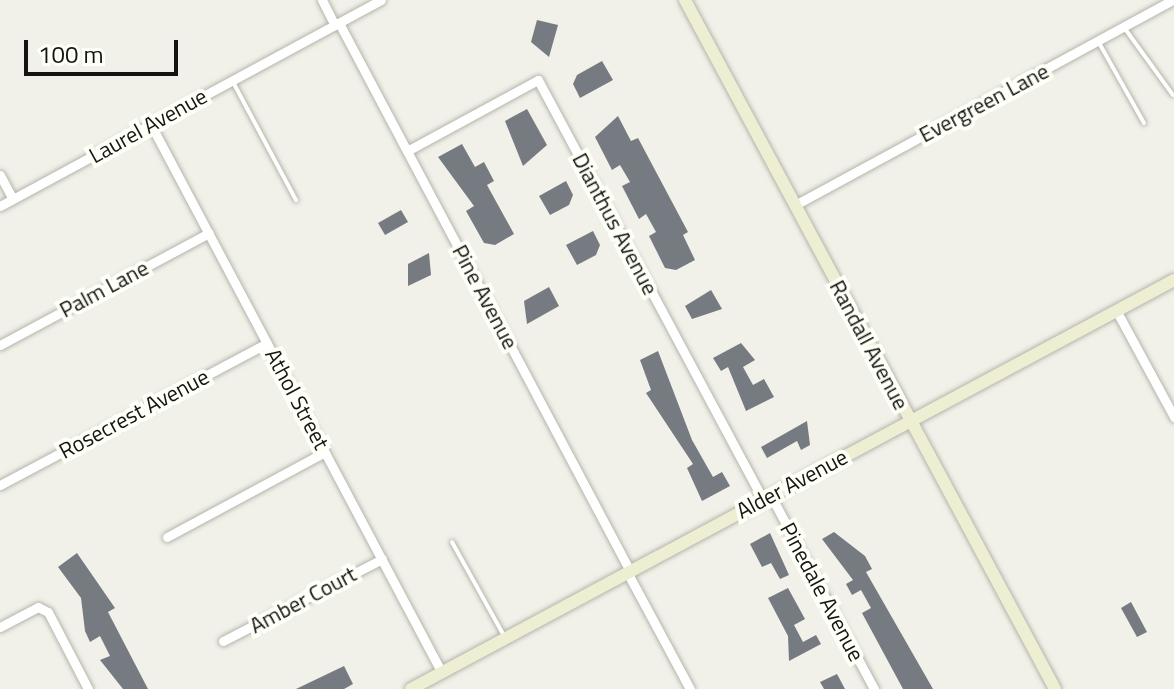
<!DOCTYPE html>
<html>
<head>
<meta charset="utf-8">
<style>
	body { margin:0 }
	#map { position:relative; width:1174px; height:689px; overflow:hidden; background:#f1f1e9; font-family:"Titillium Web",sans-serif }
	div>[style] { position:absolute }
	.building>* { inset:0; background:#767b82 }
	.roads { filter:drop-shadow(0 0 2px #b4b5ac) drop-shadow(0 0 2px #b4b5ac) }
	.lane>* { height:4px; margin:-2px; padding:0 2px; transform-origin:2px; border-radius:2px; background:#fff }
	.street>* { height:9px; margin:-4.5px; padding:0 4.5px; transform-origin:4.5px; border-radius:4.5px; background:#fff }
	.secondary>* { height:12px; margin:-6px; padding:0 6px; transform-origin:6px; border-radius:6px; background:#eeeed3 }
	span { translate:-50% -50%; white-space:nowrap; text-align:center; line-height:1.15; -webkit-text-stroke:8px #fefff6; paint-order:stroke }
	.street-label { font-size:22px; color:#141411 }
	.scale { position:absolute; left:24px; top:40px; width:154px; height:36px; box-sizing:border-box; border:4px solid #141411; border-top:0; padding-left:10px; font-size:24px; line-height:28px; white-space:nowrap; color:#141411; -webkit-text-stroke:6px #fefff6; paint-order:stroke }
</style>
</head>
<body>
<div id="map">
	<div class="building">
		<i style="clip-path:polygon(537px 20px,558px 25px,549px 57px,531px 42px)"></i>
		<i style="clip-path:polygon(602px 61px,613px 80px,580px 98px,573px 84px,577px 75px)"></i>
		<i style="clip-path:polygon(527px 109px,547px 145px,523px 166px,505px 121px)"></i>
		<i style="clip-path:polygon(618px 116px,631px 141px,638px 138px,688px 232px,683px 235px,695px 260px,676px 270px,665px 268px,649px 236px,656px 232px,646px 214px,639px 219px,622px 186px,630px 182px,620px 165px,612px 170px,595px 137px)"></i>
		<i style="clip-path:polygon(462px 144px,475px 167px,484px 162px,494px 181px,487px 185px,514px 234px,495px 245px,484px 243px,466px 211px,474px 206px,438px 157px)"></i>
		<i style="clip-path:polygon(566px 181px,573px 195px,569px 205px,550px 215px,539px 196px)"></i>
		<i style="clip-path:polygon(401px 210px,408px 222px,385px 235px,378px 223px)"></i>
		<i style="clip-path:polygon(593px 231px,600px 245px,596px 255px,577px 265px,566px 245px)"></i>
		<i style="clip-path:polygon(429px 253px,431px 275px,408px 286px,408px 264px)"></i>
		<i style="clip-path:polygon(549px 287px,559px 306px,527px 324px,524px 301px)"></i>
		<i style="clip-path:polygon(711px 290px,722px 309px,692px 319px,685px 306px)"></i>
		<i style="clip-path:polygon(741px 343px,755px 360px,743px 367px,753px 385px,764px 379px,774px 397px,746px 411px,728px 367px,721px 371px,713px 358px)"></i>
		<i style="clip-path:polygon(658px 351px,692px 440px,713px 477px,722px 472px,730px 486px,702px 501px,687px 468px,693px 464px,646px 393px,651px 390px,640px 360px)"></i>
		<i style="clip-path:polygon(807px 421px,810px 445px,801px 450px,797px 441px,767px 458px,761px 447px)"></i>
		<i style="clip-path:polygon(834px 532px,865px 556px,872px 569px,866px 572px,933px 689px,903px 689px,862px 613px,871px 608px,861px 590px,852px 595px,846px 584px,853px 580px,822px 539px)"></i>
		<i style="clip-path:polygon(770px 533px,789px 575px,780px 579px,771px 563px,762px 567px,750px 544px)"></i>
		<i style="clip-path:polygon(77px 553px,115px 608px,108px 612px,148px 689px,123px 689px,100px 660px,110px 656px,100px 636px,90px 642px,85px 631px,81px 598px,58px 567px)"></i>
		<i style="clip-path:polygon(788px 588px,805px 619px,794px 625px,803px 642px,816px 635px,821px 644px,789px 661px,788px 636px,768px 598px)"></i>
		<i style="clip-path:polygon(1131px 602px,1147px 632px,1137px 637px,1121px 608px)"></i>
		<i style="clip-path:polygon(344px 666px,353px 684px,344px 689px,296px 689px)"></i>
		<i style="clip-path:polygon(837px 674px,845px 689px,824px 689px,820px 682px)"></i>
	</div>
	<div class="roads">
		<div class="lane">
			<i style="left:1123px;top:26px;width:85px;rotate:54.1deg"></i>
			<i style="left:1098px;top:41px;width:94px;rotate:60.7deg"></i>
			<i style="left:233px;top:82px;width:134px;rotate:61.9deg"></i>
			<i style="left:452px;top:542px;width:107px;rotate:61deg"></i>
		</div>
		<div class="street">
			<i style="left:322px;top:0;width:28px;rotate:63deg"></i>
			<i style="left:339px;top:23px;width:620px;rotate:62.03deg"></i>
			<i style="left:151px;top:125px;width:620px;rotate:62.03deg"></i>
			<i style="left:407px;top:151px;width:149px;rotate:-28.5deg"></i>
			<i style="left:538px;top:80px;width:476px;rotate:61.8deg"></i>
			<i style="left:0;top:175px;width:27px;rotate:62deg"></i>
			<i style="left:795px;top:205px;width:429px;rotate:-28.5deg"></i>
			<i style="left:0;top:206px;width:433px;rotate:-28.4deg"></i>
			<i style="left:1116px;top:310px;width:122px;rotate:61.5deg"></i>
			<i style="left:0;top:345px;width:237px;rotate:-28.2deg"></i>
			<i style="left:0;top:485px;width:302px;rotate:-28deg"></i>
			<i style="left:771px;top:496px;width:219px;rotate:61.9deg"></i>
			<i style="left:167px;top:537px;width:179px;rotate:-28.3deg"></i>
			<i style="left:627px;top:572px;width:133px;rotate:61.7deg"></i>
			<i style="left:0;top:627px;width:43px;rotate:-27.8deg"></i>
			<i style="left:38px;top:607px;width:11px;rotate:27deg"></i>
			<i style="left:48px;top:612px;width:87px;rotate:62.5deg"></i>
			<i style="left:223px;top:641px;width:179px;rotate:-27.3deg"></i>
		</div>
		<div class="secondary">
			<i style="left:685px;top:0;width:782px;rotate:61.76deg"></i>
			<i style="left:411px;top:689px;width:866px;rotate:-28.19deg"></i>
		</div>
	</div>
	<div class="street-label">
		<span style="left:984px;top:103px;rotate:-28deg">Evergreen Lane</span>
		<span style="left:148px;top:126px;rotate:-29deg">Laurel Avenue</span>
		<span style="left:615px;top:224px;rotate:62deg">Dianthus Avenue</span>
		<span style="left:104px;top:289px;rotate:-28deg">Palm Lane</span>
		<span style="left:485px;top:297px;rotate:62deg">Pine Avenue</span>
		<span style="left:869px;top:345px;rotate:62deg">Randall Avenue</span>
		<span style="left:297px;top:399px;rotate:62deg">Athol Street</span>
		<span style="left:134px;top:414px;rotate:-28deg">Rosecrest Avenue</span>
		<span style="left:792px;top:484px;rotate:-28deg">Alder Avenue</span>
		<span style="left:822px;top:592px;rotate:62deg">Pinedale Avenue</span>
		<span style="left:303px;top:600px;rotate:-28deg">Amber Court</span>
	</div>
	<div class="scale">100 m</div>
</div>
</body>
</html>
